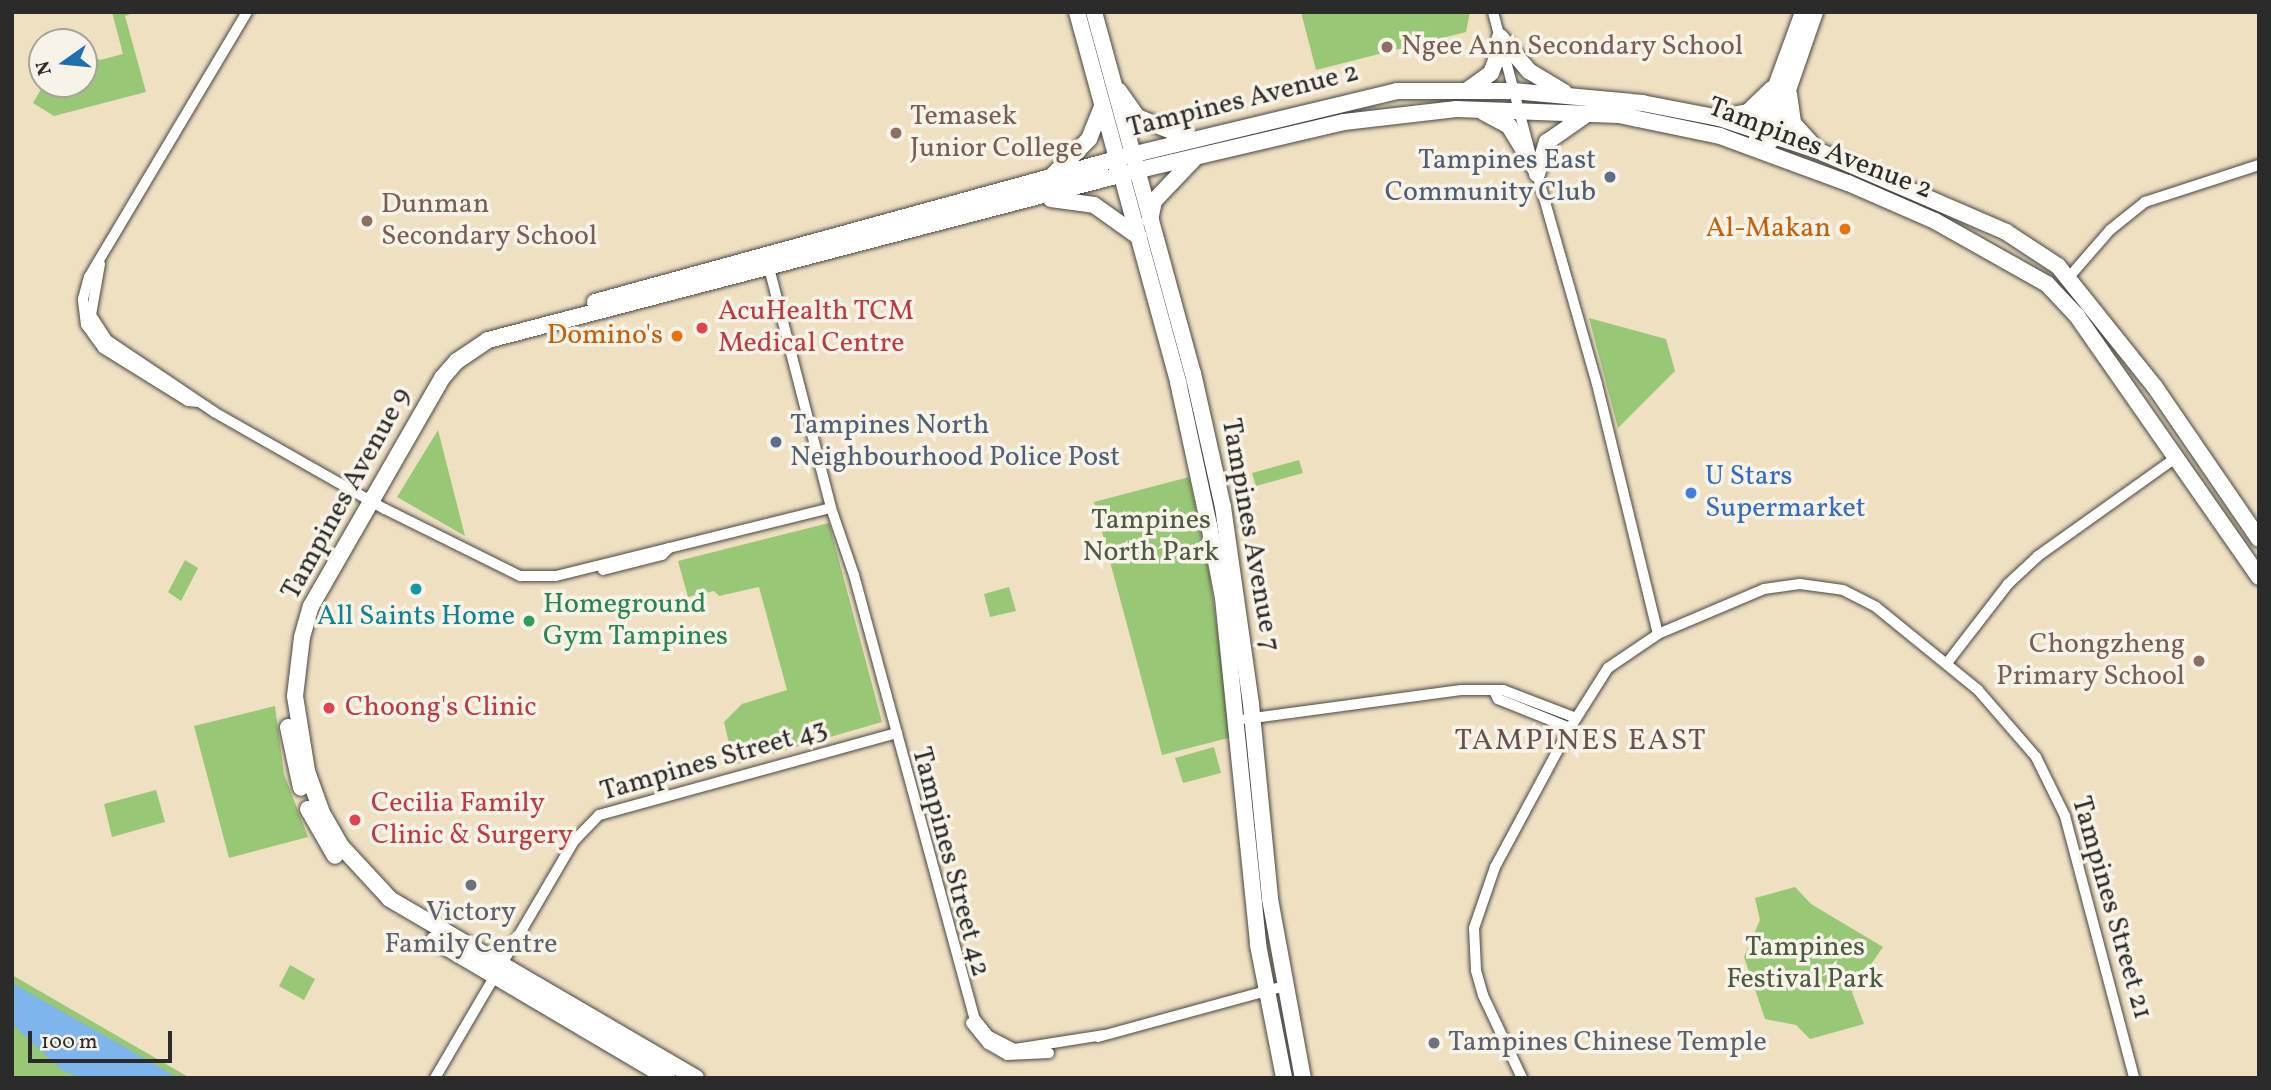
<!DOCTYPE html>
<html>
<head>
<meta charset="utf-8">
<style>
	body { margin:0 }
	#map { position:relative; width:2271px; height:1090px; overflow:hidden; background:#efe0c2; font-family:Vollkorn,serif }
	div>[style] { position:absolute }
	.green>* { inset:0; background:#98c775 }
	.water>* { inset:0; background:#7eb5ed }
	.roads { filter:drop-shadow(0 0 2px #484642) drop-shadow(0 0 2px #484642) }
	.street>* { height:10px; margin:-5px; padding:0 5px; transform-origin:5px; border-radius:5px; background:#fff }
	.secondary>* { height:16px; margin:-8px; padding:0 8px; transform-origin:8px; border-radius:8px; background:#fff }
	.dots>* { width:19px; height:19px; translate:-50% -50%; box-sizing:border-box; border:4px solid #f7f3e8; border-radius:50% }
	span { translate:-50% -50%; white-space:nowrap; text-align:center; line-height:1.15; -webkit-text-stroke:7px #f7f3e8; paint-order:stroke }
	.education-label { font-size:28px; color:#785e54 }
	.left { translate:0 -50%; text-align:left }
	.right { translate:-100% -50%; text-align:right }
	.street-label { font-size:28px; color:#2b2b2b }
	.service-label { font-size:28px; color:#4e5e75 }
	.food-label { font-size:28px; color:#c56008 }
	.health-label { font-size:28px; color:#be3a42 }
	.shop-label { font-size:28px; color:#366cbe }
	.park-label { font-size:28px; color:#4c5a41 }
	.leisure-label { font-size:28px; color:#27864d }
	.culture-label { font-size:28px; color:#0d838f }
	.worship-label { font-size:28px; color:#5b616d }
	.neighbourhood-label { font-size:30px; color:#6b514e; letter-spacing:2px }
	.frame { position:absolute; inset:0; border:14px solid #2b2b2b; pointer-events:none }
	.north { position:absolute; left:28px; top:28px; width:70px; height:70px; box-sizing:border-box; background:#f7f3e8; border:2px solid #a5a39c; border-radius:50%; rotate:255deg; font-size:19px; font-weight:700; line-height:28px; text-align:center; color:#2b2b2b }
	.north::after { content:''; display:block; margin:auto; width:24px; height:32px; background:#1f6fb2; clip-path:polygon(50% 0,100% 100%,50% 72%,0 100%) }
	.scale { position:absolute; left:28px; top:1031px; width:144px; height:32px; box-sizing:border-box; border:4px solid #2b2b2b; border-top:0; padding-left:9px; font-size:21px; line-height:24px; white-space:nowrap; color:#2b2b2b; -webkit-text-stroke:5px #f7f3e8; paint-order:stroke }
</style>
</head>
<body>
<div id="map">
	<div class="green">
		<i style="clip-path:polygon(112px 12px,136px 12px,125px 16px,146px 92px,54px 116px,33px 103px,44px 84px,84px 84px,84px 51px,100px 60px,123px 54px)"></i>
		<i style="clip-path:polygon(1301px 12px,1470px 12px,1466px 32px,1316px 70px)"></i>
		<i style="clip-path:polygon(1589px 318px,1666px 339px,1675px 371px,1618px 428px)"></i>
		<i style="clip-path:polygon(438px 430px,465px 536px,397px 497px)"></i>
		<i style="clip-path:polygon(1299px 460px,1303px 473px,1256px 486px,1252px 473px)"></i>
		<i style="clip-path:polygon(1189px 477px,1210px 578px,1232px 737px,1162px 755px,1094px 502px)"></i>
		<i style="clip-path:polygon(829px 523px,882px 722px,734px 765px,724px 722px,742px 704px,787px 690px,759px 587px,719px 596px,714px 591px,688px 597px,678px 561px)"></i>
		<i style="clip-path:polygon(185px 560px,198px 568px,181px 601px,168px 592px)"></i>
		<i style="clip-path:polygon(1009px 587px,1016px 611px,990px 617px,984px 594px)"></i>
		<i style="clip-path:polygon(275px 706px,284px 774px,308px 837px,229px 858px,194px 726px)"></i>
		<i style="clip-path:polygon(1214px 747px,1221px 773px,1183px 783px,1175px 758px)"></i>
		<i style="clip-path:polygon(156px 790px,165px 822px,112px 837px,104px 804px)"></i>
		<i style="clip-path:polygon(1795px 887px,1811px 904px,1883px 947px,1852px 992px,1864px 1024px,1810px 1039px,1796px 1025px,1765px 1019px,1744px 957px,1760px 920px,1755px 898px)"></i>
		<i style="clip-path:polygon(290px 965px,315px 979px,304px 1000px,279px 986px)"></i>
		<i style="clip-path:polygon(12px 975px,190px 1078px,12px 1078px)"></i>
	</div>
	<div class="water">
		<i style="clip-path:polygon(12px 983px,121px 1045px,178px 1078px,84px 1078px,63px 1071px,12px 1024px)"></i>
	</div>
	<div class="roads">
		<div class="street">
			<i style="left:1493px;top:12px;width:145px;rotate:75.2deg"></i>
			<i style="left:1536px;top:170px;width:223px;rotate:74.1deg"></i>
			<i style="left:1597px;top:384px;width:257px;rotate:76.3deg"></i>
			<i style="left:767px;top:260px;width:256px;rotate:75.5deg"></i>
			<i style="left:831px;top:508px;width:71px;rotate:71.1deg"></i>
			<i style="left:854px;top:575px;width:460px;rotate:74.8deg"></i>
			<i style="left:975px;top:1019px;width:22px;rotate:51deg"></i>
			<i style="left:989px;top:1036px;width:29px;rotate:27deg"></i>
			<i style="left:1015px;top:1049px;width:89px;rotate:-9deg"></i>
			<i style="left:100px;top:264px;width:52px;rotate:100deg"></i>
			<i style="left:91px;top:315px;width:30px;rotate:57deg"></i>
			<i style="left:107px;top:340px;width:129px;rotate:33.9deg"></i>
			<i style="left:214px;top:412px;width:197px;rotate:29.6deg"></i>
			<i style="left:385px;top:509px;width:151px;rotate:26.4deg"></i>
			<i style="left:520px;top:576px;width:36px"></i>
			<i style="left:556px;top:576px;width:283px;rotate:-13.9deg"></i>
			<i style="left:2070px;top:276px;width:61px;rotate:-49deg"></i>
			<i style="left:2110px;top:230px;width:45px;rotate:-38.7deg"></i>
			<i style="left:2145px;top:202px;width:120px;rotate:-18deg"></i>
			<i style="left:198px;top:402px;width:10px;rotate:-174deg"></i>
			<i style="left:188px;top:401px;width:100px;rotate:-148.1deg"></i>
			<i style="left:103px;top:348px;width:29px;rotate:-126deg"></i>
			<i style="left:86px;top:325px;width:26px;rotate:-97deg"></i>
			<i style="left:83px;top:299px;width:23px;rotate:-75deg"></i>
			<i style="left:89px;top:277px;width:309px;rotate:-59.2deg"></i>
			<i style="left:603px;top:570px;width:61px;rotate:-14.3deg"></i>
			<i style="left:662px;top:555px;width:10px;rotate:-45deg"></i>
			<i style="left:1947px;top:663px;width:100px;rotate:-52.3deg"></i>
			<i style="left:2008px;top:584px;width:41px;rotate:-43deg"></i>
			<i style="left:2038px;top:556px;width:172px;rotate:-35.5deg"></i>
			<i style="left:1495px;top:693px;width:7px;rotate:63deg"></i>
			<i style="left:1498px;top:699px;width:78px;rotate:21.9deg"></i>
			<i style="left:1246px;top:719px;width:217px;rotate:-7.7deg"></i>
			<i style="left:1461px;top:690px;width:42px"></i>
			<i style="left:1503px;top:690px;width:78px;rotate:21deg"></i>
			<i style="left:971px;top:1023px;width:27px;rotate:51deg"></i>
			<i style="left:988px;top:1044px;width:22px;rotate:30deg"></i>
			<i style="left:1007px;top:1055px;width:42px;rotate:-2.7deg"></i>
			<i style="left:1098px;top:1037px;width:193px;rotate:-15.3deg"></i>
			<i style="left:435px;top:1078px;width:275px;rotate:-59.6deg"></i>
			<i style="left:574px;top:841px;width:36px;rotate:-46deg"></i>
			<i style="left:599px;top:815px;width:309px;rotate:-15.4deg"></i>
			<i style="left:1522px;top:1078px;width:92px;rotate:-115.2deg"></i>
			<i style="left:1483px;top:995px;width:26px;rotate:-106deg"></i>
			<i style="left:1476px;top:970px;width:42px;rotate:-92.7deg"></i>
			<i style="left:1474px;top:928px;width:65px;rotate:-71deg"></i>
			<i style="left:1495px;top:867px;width:158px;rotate:-61.7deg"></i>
			<i style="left:1570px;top:728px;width:71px;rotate:-57.7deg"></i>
			<i style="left:1608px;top:668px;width:60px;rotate:-34.2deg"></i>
			<i style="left:1658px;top:634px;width:115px;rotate:-23deg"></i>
			<i style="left:1764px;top:589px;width:36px;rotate:-8deg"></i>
			<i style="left:1800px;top:584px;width:43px;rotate:7.9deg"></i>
			<i style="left:1843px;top:590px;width:37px;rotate:27deg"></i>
			<i style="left:1876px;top:607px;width:132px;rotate:39.1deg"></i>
			<i style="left:1978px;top:690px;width:89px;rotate:49.1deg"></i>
			<i style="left:2036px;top:757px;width:66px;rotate:63.8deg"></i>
			<i style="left:2065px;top:816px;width:271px;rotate:75.2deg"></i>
		</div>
		<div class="secondary">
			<i style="left:1077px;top:12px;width:384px;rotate:74.7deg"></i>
			<i style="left:1178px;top:382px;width:146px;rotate:77.8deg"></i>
			<i style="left:1209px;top:525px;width:74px;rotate:79.1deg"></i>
			<i style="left:1223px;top:598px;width:349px;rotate:84.2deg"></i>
			<i style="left:1258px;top:945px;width:136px;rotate:78.9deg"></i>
			<i style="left:1094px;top:12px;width:374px;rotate:74.7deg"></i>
			<i style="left:1193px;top:373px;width:137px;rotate:77.4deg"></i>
			<i style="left:1223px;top:507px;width:199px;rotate:81.9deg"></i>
			<i style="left:1251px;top:704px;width:196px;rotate:84.4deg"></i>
			<i style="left:1270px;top:899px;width:182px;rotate:79.6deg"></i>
			<i style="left:1500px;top:37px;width:45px;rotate:49.5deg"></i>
			<i style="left:1529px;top:71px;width:41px;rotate:31deg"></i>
			<i style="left:1469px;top:89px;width:27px;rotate:-36deg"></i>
			<i style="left:1491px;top:73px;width:31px;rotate:-69deg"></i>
			<i style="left:1119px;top:91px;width:32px;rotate:55deg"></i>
			<i style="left:1137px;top:117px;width:58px;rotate:22.2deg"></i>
			<i style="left:1789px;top:94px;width:29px;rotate:82deg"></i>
			<i style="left:1793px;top:123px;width:28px;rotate:48deg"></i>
			<i style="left:1483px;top:112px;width:30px;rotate:28deg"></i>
			<i style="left:1509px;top:126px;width:52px;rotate:58.5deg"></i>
			<i style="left:1724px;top:117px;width:25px;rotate:-12deg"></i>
			<i style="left:1748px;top:112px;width:33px;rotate:-44deg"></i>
			<i style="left:1757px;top:138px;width:134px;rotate:-69.9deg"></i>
			<i style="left:1770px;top:142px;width:138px;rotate:-70.9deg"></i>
			<i style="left:1537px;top:174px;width:34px;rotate:-73deg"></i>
			<i style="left:1547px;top:142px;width:52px;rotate:-34.9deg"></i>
			<i style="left:1051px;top:177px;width:54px;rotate:-45deg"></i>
			<i style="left:1089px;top:139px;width:35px;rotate:-68deg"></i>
			<i style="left:1051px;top:199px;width:43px;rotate:7.9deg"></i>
			<i style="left:1094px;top:205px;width:55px;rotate:35.4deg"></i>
			<i style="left:1150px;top:220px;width:19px;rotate:-78deg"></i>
			<i style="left:1154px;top:201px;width:57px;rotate:-46.4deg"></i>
			<i style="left:595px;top:302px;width:556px;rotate:-15.34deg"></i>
			<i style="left:1131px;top:155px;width:274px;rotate:-13.5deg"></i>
			<i style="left:1397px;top:91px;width:116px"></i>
			<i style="left:1513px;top:91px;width:130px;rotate:5.3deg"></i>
			<i style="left:1642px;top:103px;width:78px;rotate:11deg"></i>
			<i style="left:1719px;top:118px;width:105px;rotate:18.3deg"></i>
			<i style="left:1819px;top:151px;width:204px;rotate:23.4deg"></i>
			<i style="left:2006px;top:232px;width:62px;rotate:33.2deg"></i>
			<i style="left:2058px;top:266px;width:155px;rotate:51.3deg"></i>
			<i style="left:2155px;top:387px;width:184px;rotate:55.6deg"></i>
			<i style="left:288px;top:727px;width:62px;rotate:78deg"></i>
			<i style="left:308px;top:809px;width:54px;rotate:60.1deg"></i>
			<i style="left:434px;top:940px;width:271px;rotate:30.6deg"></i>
			<i style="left:696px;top:1078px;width:355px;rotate:-149.7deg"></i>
			<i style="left:390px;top:899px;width:72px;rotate:-132.8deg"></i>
			<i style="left:341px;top:846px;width:38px;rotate:-120deg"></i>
			<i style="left:322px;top:813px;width:45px;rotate:-109.7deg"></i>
			<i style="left:307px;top:771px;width:76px;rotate:-99.1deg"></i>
			<i style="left:295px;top:696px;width:59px;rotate:-83.2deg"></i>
			<i style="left:302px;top:637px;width:32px;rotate:-74deg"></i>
			<i style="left:311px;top:606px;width:263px;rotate:-60.1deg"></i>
			<i style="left:442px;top:378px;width:23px;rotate:-49deg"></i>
			<i style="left:457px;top:361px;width:37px;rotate:-34deg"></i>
			<i style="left:488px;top:340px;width:669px;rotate:-14.64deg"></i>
			<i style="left:1135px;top:171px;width:215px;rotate:-13.2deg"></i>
			<i style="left:1344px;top:122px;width:113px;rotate:-6.6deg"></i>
			<i style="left:1456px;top:109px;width:163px;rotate:2.1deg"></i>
			<i style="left:1619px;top:115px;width:103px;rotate:11.7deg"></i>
			<i style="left:1720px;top:136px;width:136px;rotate:20.2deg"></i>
			<i style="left:1848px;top:183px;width:95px;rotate:23.6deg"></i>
			<i style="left:1935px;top:221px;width:129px;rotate:29.4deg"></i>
			<i style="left:2047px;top:284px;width:44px;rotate:46.8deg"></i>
			<i style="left:2077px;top:316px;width:318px;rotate:55.1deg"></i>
		</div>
	</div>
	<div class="dots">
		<i style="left:1387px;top:47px;background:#8d6e63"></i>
		<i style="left:896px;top:133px;background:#8d6e63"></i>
		<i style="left:1610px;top:177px;background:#5c6f8a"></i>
		<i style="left:367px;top:221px;background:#8d6e63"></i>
		<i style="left:1845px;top:229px;background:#e8710a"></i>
		<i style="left:702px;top:328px;background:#e0444e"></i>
		<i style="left:677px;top:336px;background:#e8710a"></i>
		<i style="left:776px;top:442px;background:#5c6f8a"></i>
		<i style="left:1691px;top:493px;background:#3f7fe0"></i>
		<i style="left:416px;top:589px;background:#0f9aa8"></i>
		<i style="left:529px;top:621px;background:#2e9e5b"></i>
		<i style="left:2199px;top:661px;background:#8d6e63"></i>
		<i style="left:329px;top:708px;background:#e0444e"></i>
		<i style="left:355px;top:820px;background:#e0444e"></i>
		<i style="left:471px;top:885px;background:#6b7280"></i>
		<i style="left:1434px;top:1043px;background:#6b7280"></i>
	</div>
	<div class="education-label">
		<span class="left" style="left:1401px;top:47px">Ngee Ann Secondary School</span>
		<span class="left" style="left:910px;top:133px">Temasek<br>Junior College</span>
		<span class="left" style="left:381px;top:221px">Dunman<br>Secondary School</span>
		<span class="right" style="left:2185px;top:661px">Chongzheng<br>Primary School</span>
	</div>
	<div class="street-label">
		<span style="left:1243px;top:101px;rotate:-14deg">Tampines Avenue 2</span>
		<span style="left:1820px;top:149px;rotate:21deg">Tampines Avenue 2</span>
		<span style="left:347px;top:494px;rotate:-61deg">Tampines Avenue 9</span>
		<span style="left:1250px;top:535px;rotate:80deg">Tampines Avenue 7</span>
		<span style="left:714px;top:761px;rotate:-16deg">Tampines Street 43</span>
		<span style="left:950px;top:862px;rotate:75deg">Tampines Street 42</span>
		<span style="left:2111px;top:908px;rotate:74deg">Tampines Street 21</span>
	</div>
	<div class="service-label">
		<span class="right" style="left:1596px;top:177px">Tampines East<br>Community Club</span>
		<span class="left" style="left:790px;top:442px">Tampines North<br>Neighbourhood Police Post</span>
	</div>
	<div class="food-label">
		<span class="right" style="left:1831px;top:229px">Al-Makan</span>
		<span class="right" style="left:663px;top:336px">Domino's</span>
	</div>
	<div class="health-label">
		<span class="left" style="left:718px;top:328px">AcuHealth TCM<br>Medical Centre</span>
		<span class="left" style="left:345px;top:708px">Choong's Clinic</span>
		<span class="left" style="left:371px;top:820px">Cecilia Family<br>Clinic &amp; Surgery</span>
	</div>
	<div class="shop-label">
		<span class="left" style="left:1705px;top:493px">U Stars<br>Supermarket</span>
	</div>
	<div class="park-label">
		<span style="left:1151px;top:537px">Tampines<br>North Park</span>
		<span style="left:1805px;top:964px">Tampines<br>Festival Park</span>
	</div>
	<div class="leisure-label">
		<span class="left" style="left:543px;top:621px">Homeground<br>Gym Tampines</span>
	</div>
	<div class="culture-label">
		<span style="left:416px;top:617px">All Saints Home</span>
	</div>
	<div class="worship-label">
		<span style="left:471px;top:929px">Victory<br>Family Centre</span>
		<span class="left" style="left:1448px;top:1043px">Tampines Chinese Temple</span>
	</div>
	<div class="neighbourhood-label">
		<span style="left:1581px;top:741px">TAMPINES EAST</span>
	</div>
	<div class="frame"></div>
	<div class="north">N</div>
	<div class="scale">100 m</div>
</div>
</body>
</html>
